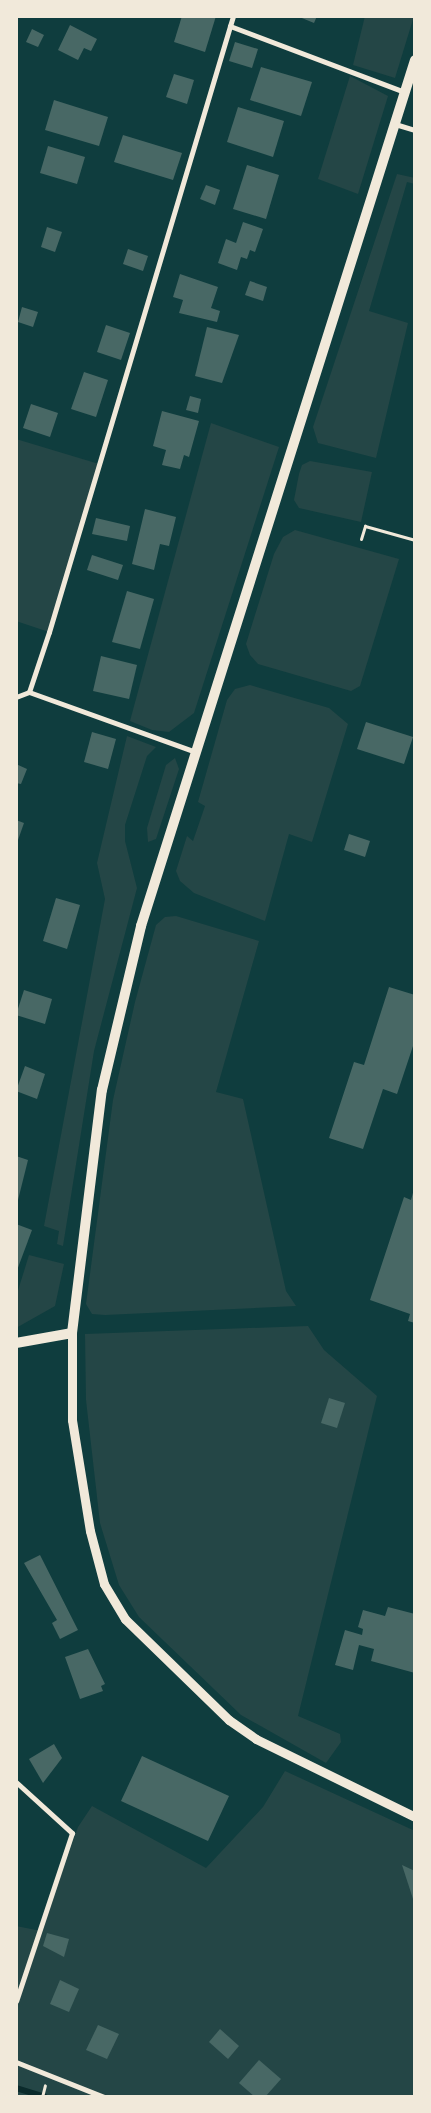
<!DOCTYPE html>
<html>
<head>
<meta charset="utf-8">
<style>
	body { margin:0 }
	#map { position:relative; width:431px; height:2113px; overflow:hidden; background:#0f3d3e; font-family:Manrope,sans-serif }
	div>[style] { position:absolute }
	.green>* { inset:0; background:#244646 }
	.stream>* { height:5.5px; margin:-2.75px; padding:0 2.75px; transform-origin:2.75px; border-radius:2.75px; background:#0a2a2b }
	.building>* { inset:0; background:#486865 }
	.path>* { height:3px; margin:-1.5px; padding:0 1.5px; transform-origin:1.5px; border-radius:1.5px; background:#f1e9da }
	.minor>* { height:5px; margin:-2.5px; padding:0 2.5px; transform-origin:2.5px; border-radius:2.5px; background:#f1e9da }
	.tertiary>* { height:9px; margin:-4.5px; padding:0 4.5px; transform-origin:4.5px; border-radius:4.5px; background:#f1e9da }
	.secondary>* { height:10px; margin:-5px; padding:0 5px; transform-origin:5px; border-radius:5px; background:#f1e9da }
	span { translate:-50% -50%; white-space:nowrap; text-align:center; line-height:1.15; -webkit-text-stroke:4px #f1e9da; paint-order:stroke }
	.frame { position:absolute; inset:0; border:18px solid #f1e9da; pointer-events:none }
</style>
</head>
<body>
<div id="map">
	<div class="green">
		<i style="clip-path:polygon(365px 16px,414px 16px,395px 78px,353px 65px)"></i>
		<i style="clip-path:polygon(350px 76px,388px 96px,358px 194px,318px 179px)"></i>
		<i style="clip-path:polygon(397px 174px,415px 178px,415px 184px,407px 182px,369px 311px,408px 323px,376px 458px,318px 443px,313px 427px)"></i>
		<i style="clip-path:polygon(211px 423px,279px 447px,194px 713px,169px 732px,152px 730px,130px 721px)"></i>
		<i style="clip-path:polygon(16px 439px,99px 464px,49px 632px,16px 621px)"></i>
		<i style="clip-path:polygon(310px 461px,372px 472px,361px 522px,299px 508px,294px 500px,299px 474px,302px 465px)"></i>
		<i style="clip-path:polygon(295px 530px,399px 559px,360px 686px,351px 691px,258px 664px,250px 655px,246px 644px,274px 554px,283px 537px)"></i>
		<i style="clip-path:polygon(250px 685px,329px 708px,348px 724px,312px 842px,289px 834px,265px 921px,194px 893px,180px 881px,176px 871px,187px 836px,193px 841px,205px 806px,198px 802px,227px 700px,235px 689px)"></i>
		<i style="clip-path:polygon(127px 736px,156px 747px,147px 756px,125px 825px,125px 841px,137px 888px,94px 1051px,63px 1246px,57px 1244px,59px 1231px,44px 1226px,105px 899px,97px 863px)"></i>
		<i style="clip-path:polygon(175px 758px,179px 769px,156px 839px,148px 842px,147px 828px,166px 765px)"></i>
		<i style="clip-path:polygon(176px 916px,259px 941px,216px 1092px,243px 1099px,286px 1291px,296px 1306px,105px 1315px,92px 1314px,86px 1304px,113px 1100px,135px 1002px,156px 925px,165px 917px)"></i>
		<i style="clip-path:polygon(29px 1255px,64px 1264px,55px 1306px,16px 1328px,16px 1297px)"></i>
		<i style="clip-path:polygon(308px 1326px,324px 1350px,377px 1396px,298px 1716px,340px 1734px,341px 1742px,326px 1763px,241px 1715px,139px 1617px,119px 1585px,100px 1523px,86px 1400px,85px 1334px)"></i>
		<i style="clip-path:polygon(285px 1771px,415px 1831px,415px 1871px,403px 1866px,415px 1903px,415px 2097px,16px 2097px,16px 1926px,41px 1931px,78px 1827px,92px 1806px,206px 1868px,263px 1807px)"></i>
	</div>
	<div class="stream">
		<i style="left:16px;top:2088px;width:30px;rotate:17deg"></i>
	</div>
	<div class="building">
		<i style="clip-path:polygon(182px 16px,216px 16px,205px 52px,174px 42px)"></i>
		<i style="clip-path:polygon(297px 16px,317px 16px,314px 23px)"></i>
		<i style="clip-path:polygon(70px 25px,97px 39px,91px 51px,84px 48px,78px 60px,58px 50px)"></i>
		<i style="clip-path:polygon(32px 29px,44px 35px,38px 47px,26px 42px)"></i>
		<i style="clip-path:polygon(235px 42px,258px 49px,252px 68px,229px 61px)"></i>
		<i style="clip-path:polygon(261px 67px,312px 82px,301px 116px,250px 100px)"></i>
		<i style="clip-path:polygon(174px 74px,194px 80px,187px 104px,166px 97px)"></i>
		<i style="clip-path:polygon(54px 100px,108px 117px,99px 146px,45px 130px)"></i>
		<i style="clip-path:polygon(238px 107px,284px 121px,273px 157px,227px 142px)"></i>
		<i style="clip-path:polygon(123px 135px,182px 153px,173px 180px,114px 162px)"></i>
		<i style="clip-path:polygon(48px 146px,85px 157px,77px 184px,40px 173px)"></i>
		<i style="clip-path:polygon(247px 165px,279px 175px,266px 219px,233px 209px)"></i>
		<i style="clip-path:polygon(206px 185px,220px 190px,215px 205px,200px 199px)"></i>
		<i style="clip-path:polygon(243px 222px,263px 229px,255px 252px,250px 250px,247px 259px,241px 257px,237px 270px,218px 263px,226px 239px,236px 243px)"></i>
		<i style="clip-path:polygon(47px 227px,62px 232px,55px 252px,41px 247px)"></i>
		<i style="clip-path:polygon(128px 249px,148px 256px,143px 271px,123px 264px)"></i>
		<i style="clip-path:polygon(180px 274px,218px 287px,211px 308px,220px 311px,217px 322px,179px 313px,183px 300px,173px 297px)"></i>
		<i style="clip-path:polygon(250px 281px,267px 287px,263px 301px,245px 295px)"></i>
		<i style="clip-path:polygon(22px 307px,38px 312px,33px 327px,18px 322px)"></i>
		<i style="clip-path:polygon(106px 325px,130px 333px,121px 360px,97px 352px)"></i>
		<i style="clip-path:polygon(207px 327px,239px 335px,222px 383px,195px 376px)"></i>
		<i style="clip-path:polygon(84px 372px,108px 380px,96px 417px,71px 409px)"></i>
		<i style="clip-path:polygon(190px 396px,201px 399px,198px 413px,186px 410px)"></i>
		<i style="clip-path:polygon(31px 404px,58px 413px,50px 437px,23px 428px)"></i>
		<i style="clip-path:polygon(162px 411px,199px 421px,189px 457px,184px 455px,180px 469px,162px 465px,166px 450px,153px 446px)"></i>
		<i style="clip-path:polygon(145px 509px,176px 517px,169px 546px,160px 544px,154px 570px,132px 564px)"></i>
		<i style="clip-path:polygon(96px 518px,130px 526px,127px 541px,92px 534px)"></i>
		<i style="clip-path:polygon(92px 555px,123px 565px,118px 580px,87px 570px)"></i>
		<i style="clip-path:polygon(127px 591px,154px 599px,140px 649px,112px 642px)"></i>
		<i style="clip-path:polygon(101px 656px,137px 665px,129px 699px,93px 691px)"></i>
		<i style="clip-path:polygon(366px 722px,413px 737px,404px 764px,357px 749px)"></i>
		<i style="clip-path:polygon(92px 732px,116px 739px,108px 769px,84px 762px)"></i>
		<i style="clip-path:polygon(16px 764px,27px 769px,21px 784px,16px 783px)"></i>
		<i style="clip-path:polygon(16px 820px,24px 823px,18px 840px,16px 839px)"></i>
		<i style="clip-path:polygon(349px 834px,370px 841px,365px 857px,344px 850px)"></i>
		<i style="clip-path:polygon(56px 898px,80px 905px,67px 949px,43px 941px)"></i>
		<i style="clip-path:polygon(389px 987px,415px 995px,415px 1040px,397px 1094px,383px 1089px,363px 1149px,329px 1138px,354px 1062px,364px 1065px)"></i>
		<i style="clip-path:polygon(24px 990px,52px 999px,45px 1024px,16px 1015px)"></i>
		<i style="clip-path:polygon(25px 1066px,45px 1074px,37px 1099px,16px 1091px)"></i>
		<i style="clip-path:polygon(16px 1156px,28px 1160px,18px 1200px,16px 1199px)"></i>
		<i style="clip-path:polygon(414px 1189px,414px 1278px,415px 1323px,408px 1321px,410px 1314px,370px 1300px,404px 1197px,411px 1200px)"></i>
		<i style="clip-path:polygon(16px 1224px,32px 1230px,16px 1273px)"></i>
		<i style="clip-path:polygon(329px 1398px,345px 1403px,337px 1428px,321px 1423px)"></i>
		<i style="clip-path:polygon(40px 1555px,78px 1630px,60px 1639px,52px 1623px,57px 1620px,24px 1563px)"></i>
		<i style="clip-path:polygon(388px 1607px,415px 1614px,415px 1673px,371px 1661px,374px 1649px,359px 1645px,353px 1670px,335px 1665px,345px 1630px,362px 1635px,363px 1629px,358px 1627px,363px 1610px,385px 1616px)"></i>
		<i style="clip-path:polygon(88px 1649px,105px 1684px,101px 1686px,103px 1691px,80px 1699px,65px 1657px)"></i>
		<i style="clip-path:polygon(54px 1744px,62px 1758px,43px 1783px,29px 1759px)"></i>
		<i style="clip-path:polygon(142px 1756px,229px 1796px,208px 1841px,121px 1801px)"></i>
		<i style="clip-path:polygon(402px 1865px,415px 1871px,415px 1901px,414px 1902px)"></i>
		<i style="clip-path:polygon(47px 1933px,69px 1939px,64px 1957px,43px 1946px)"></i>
		<i style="clip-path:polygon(60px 1980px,79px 1989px,69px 2012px,50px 2004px)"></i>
		<i style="clip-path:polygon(98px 2025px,119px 2034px,107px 2059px,86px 2050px)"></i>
		<i style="clip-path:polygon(220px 2029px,239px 2046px,228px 2059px,209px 2042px)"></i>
		<i style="clip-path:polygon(259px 2060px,281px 2079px,265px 2097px,255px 2097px,239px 2083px)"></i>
	</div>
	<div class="path">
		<i style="left:361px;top:539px;width:14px;rotate:-73deg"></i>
		<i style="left:365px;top:526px;width:52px;rotate:15.6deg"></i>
		<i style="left:42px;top:2097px;width:12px;rotate:-76deg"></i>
	</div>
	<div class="minor">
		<i style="left:230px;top:26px;width:10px;rotate:-73deg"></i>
		<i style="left:395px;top:124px;width:21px;rotate:17deg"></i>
		<i style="left:29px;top:692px;width:177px;rotate:19.8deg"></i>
		<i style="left:16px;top:697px;width:14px;rotate:-21deg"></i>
		<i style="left:29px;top:692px;width:63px;rotate:-71.6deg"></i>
		<i style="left:49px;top:632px;width:632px;rotate:-73.37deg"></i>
		<i style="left:230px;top:26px;width:187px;rotate:20.7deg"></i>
		<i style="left:16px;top:1782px;width:76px;rotate:42.3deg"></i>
		<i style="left:72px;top:1833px;width:177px;rotate:108.4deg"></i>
		<i style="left:16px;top:2062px;width:95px;rotate:21.7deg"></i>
	</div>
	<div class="tertiary">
		<i style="left:72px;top:1333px;width:87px;rotate:90deg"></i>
		<i style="left:72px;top:1420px;width:112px;rotate:80.8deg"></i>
		<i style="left:90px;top:1531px;width:55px;rotate:75.2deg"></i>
		<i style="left:104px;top:1584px;width:41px;rotate:59deg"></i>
		<i style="left:125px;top:1619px;width:145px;rotate:44.2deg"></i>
		<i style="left:229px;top:1720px;width:33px;rotate:35deg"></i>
		<i style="left:256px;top:1739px;width:177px;rotate:26.1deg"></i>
	</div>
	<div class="secondary">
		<i style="left:16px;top:1343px;width:57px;rotate:-10.1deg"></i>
		<i style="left:72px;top:1333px;width:245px;rotate:-83deg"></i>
		<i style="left:102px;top:1090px;width:169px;rotate:-76.6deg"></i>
		<i style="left:141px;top:926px;width:908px;rotate:-72.44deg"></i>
	</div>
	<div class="frame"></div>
</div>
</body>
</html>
